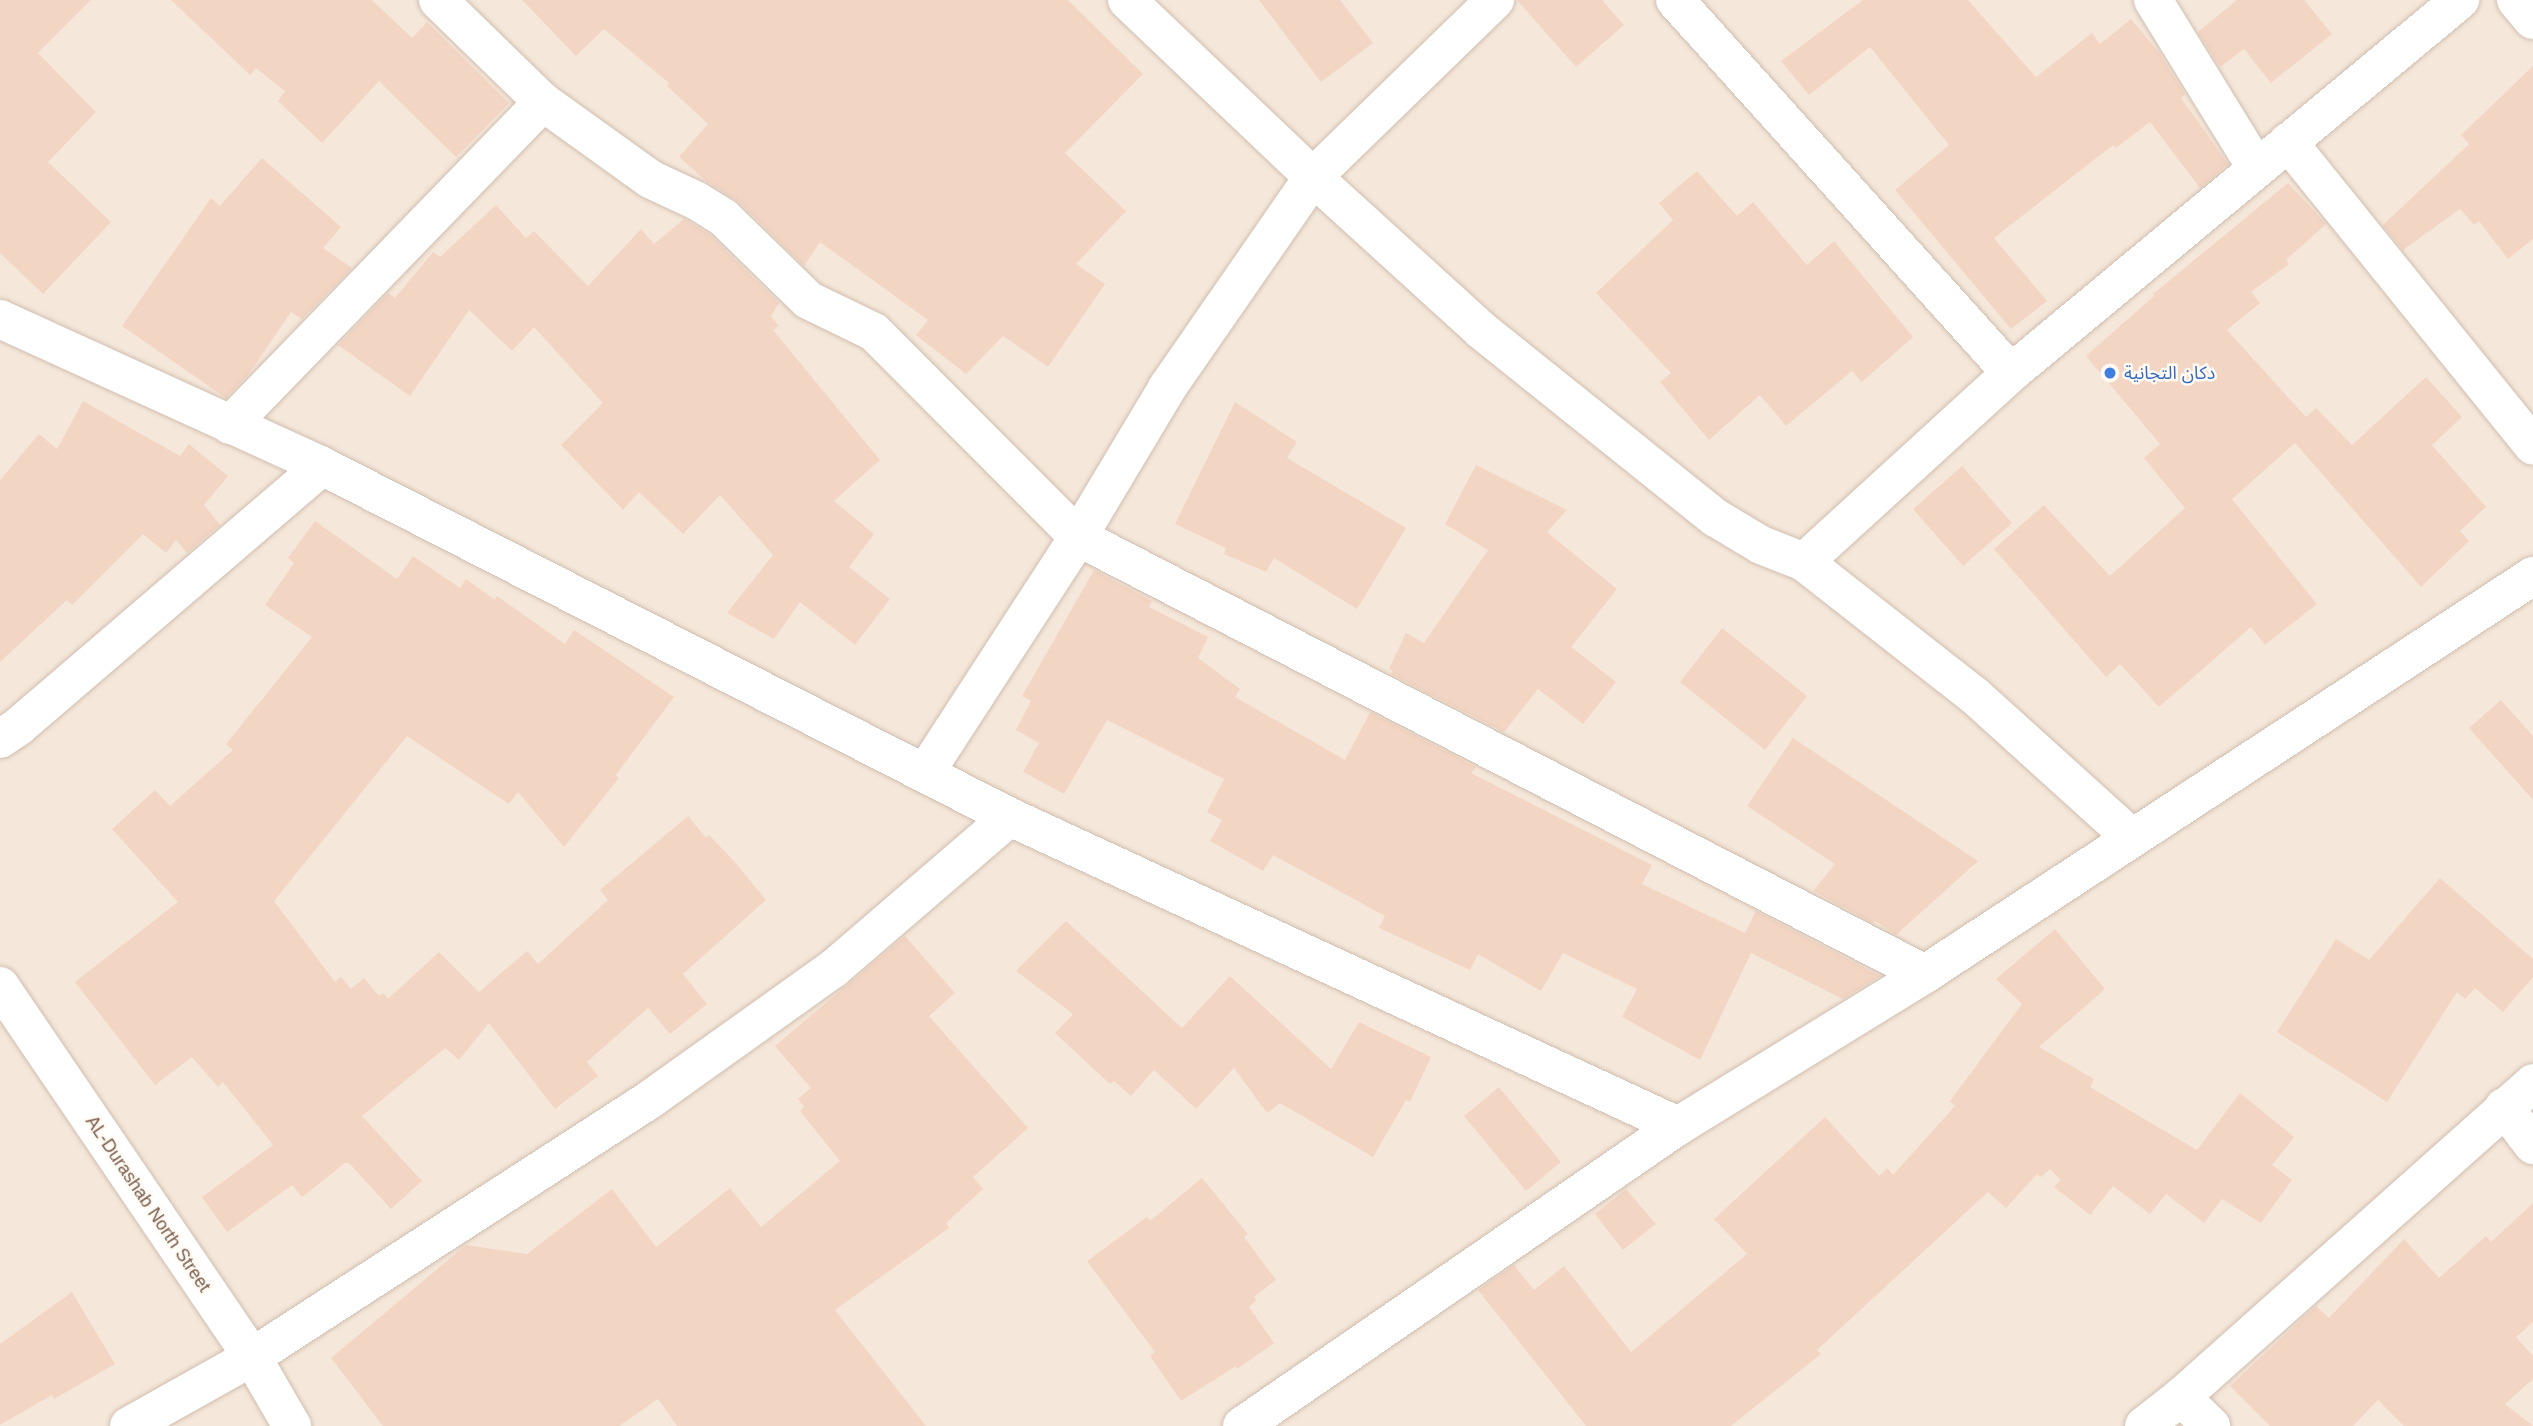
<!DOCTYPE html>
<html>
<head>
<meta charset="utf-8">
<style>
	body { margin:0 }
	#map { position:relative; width:2533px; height:1426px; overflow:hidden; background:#fdf6ec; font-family:Helvetica,"Noto Sans Arabic",sans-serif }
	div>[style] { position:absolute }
	.residential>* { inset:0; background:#f5e8da }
	.building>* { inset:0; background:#f3d5c3 }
	.roads { filter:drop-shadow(0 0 2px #d1beb0) drop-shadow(0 0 2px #d1beb0) }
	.street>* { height:38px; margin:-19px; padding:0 19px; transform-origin:19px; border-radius:19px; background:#fff }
	.secondary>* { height:38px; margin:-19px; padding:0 19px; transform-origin:19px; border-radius:19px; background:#fff }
	.dots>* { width:19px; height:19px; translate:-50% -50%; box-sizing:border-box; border:4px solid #fffaf3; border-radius:50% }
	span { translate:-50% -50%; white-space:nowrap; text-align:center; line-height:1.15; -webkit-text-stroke:5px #fffaf3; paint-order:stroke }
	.shop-label { font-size:18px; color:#366cbe }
	.left { translate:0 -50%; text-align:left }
	.street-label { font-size:18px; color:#7a5c4d }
</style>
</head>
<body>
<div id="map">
	<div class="residential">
		<i style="clip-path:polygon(0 0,2533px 0,2533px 1426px,0 1426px)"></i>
	</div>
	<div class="building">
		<i style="clip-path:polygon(0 0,91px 0,38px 53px,96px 112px,48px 162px,111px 222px,43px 294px,0 253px)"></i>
		<i style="clip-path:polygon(171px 0,372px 0,412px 38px,427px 22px,509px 103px,456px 157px,379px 81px,322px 143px,278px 101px,285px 91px,256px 68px,250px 75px)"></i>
		<i style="clip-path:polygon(522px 0,1068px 0,1143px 74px,1065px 153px,1126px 211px,1076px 264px,1105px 284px,1048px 367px,1003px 336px,966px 374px,916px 335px,928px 320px,820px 242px,804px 266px,739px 202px,706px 181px,679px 157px,708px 124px,667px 86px,669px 83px,604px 29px,576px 56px)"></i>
		<i style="clip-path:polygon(1259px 0,1340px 0,1373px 43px,1321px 82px)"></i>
		<i style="clip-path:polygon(1517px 0,1602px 0,1624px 25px,1576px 67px)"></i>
		<i style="clip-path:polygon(1863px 0,1968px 0,2036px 77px,2092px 33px,2100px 44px,2131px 19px,2160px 54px,2185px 94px,2181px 98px,2228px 164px,2200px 188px,2150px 122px,2116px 148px,2113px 145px,1994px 238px,2047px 301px,2011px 329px,1895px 190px,1949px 145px,1870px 47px,1809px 95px,1781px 61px)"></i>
		<i style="clip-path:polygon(2237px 0,2304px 0,2332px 34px,2271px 83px,2244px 49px,2220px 67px,2198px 32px)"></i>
		<i style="clip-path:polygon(2533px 66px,2533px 239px,2508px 259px,2479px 221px,2474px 225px,2460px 209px,2403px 250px,2383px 225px,2469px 144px,2461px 135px)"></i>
		<i style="clip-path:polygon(262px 158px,341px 227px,323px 248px,352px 268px,302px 319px,291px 312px,248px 375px,226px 398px,122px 326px,211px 198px,220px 206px)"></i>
		<i style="clip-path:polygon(1697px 171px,1737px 216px,1753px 202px,1807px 265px,1834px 241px,1913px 337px,1862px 382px,1852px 371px,1786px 426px,1760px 395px,1709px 440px,1660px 382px,1671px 373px,1596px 293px,1673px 220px,1659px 203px)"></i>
		<i style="clip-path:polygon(2288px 183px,2326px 224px,2286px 260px,2289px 264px,2251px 292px,2260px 303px,2227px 330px,2306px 417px,2316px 408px,2352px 445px,2426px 377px,2462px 417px,2432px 445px,2486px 507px,2460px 531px,2469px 541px,2421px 587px,2295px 443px,2232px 499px,2317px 604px,2265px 645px,2251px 627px,2159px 707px,2120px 664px,2106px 677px,1994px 549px,2044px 505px,2110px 576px,2185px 508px,2144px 458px,2160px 444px,2086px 356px,2154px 296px,2153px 294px)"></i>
		<i style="clip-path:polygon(496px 205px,526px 238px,534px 231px,588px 286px,641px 229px,654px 244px,684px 219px,710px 235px,779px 303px,771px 316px,779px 326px,773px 330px,880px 460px,834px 501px,874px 534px,849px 567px,890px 599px,855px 645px,800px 602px,774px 639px,727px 613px,773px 555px,720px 495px,683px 534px,639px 492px,623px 510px,561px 445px,603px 403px,534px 327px,512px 351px,469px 310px,410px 396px,338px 345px,388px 293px,395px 298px,433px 252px,440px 257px)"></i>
		<i style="clip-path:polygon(83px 401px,180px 456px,189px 444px,228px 476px,204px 505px,220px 525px,187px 553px,176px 540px,166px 553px,143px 534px,72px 605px,67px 600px,0 662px,0 480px,39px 434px,57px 449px)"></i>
		<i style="clip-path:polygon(1235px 402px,1297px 442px,1287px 458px,1406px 528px,1357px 609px,1274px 558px,1266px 572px,1224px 554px,1226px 548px,1175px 524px)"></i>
		<i style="clip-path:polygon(1476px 465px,1567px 510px,1547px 532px,1617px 589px,1571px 647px,1616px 682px,1583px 724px,1538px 689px,1504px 732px,1391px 674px,1393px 671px,1389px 669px,1406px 633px,1424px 643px,1488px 550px,1445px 524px)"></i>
		<i style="clip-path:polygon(1962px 466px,2012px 523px,1963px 566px,1913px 509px)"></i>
		<i style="clip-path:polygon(315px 521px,397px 579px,413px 556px,460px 588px,466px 579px,495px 600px,497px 596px,565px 644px,574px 630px,674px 697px,616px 775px,619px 778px,564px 847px,518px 792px,509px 804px,407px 736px,274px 901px,335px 982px,341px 977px,351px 989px,364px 978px,379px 996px,383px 993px,388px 999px,439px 952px,479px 992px,527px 951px,538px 964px,608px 900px,600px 890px,688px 816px,706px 838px,709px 835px,733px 860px,766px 900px,683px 974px,707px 1004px,670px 1034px,648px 1008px,587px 1062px,598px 1076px,555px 1109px,489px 1023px,459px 1060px,445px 1048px,362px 1116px,422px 1181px,391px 1209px,349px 1163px,345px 1163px,302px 1197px,292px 1185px,227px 1232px,202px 1197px,273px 1145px,223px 1082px,218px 1087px,192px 1057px,155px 1085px,75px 982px,178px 902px,112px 829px,155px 790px,170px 806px,233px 750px,226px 744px,312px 637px,265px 605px,294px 563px,288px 558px)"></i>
		<i style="clip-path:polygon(1094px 570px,1152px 601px,1149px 607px,1208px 637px,1198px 658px,1240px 689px,1235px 697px,1345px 760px,1370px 712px,1476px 767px,1471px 773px,1652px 865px,1642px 884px,1745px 933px,1756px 911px,1880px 976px,1843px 999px,1751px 953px,1700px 1060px,1622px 1017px,1637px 989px,1563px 953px,1541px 991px,1478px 954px,1470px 970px,1379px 928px,1385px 916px,1273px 855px,1263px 871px,1210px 841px,1222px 820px,1207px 812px,1224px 779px,1107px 720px,1064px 794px,1023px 772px,1039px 743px,1016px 730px,1031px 701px,1022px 696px)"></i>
		<i style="clip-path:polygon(1722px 628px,1807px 696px,1765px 750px,1680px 682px)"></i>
		<i style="clip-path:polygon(2501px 700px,2533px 736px,2533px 800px,2469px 728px)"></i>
		<i style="clip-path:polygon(1793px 738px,1978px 861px,1896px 935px,1874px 920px,1873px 923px,1813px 891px,1835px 864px,1747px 806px)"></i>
		<i style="clip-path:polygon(2440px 878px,2533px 959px,2533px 977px,2503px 1012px,2475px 988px,2465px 999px,2457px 992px,2387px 1102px,2277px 1032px,2336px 939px,2369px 960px)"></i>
		<i style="clip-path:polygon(1066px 921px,1182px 1028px,1230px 976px,1331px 1069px,1359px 1022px,1431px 1057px,1410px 1102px,1406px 1100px,1373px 1157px,1280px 1103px,1267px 1113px,1234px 1068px,1196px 1109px,1154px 1070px,1131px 1096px,1114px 1081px,1110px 1084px,1055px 1033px,1073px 1014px,1016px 971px)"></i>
		<i style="clip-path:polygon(2055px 929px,2105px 989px,2039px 1047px,2094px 1079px,2090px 1087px,2197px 1150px,2240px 1093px,2294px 1137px,2272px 1165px,2292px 1180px,2261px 1223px,2222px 1199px,2204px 1223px,2166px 1194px,2150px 1214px,2113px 1186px,2090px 1215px,2054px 1187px,2061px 1180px,2050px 1169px,2041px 1177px,2037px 1174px,2006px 1208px,1988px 1192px,1817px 1350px,1821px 1354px,1731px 1426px,1586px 1426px,1478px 1290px,1514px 1265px,1534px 1290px,1564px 1266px,1631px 1352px,1747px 1254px,1714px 1219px,1825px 1117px,1879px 1176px,1887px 1168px,1893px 1175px,1955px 1106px,1950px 1101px,2022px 1004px,1996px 979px)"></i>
		<i style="clip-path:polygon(905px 936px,955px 993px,929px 1016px,1028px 1128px,973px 1177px,983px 1189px,946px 1223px,949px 1228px,835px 1310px,926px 1426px,677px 1426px,658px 1399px,619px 1426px,383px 1426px,331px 1358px,466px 1245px,527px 1254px,612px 1189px,656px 1247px,730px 1188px,761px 1227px,840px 1161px,800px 1111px,804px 1107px,798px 1099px,811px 1088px,775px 1046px)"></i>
		<i style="clip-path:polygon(1499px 1087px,1561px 1162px,1526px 1191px,1464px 1116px)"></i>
		<i style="clip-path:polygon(1202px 1178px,1248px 1234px,1244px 1237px,1276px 1280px,1254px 1297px,1256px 1300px,1249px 1307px,1274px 1343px,1237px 1369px,1236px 1366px,1181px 1401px,1150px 1356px,1155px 1352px,1087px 1261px,1147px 1217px,1150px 1221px)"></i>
		<i style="clip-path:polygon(1626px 1189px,1656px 1224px,1623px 1250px,1595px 1214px)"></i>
		<i style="clip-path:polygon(2533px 1203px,2533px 1322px,2516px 1337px,2533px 1356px,2533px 1379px,2505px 1404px,2533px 1426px,2404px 1426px,2378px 1400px,2353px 1426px,2270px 1426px,2230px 1386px,2316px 1306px,2329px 1318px,2404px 1239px,2439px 1278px,2486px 1236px,2491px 1242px)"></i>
		<i style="clip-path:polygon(72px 1292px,115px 1364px,54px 1399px,52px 1395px,0 1425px,0 1344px)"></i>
	</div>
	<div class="roads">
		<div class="street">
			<i style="left:438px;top:0;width:146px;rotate:44.2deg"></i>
			<i style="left:543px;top:102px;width:132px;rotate:35.7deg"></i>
			<i style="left:650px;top:179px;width:52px;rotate:25.1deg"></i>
			<i style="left:697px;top:201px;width:32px;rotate:32deg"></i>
			<i style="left:724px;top:218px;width:117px;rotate:44.3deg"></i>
			<i style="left:808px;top:300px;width:73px;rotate:25.9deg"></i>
			<i style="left:874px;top:332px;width:289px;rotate:45.1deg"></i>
			<i style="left:1078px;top:537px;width:953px;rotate:27.29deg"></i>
			<i style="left:1127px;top:0;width:257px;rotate:43.6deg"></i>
			<i style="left:1313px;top:177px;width:227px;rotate:42.3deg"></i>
			<i style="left:1481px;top:330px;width:301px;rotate:38.7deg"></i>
			<i style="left:1716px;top:518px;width:52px;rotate:31deg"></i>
			<i style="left:1761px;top:545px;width:46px;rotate:21.6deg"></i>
			<i style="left:1804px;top:562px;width:217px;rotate:38.1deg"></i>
			<i style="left:1975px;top:696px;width:210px;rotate:42.1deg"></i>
			<i style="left:1675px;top:0;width:502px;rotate:47.99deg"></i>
			<i style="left:2153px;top:0;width:198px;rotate:58.4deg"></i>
			<i style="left:2516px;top:0;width:26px;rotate:50deg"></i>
			<i style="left:2288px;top:142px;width:390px;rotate:51.1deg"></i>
			<i style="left:0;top:319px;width:354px;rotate:24.5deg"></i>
			<i style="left:322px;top:466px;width:772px;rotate:27.03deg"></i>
			<i style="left:1010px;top:817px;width:736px;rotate:24.82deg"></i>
			<i style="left:230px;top:425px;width:450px;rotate:-45.9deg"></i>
			<i style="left:1804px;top:562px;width:280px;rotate:-42.4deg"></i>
			<i style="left:2011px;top:373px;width:584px;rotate:-39.72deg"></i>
			<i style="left:0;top:739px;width:23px;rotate:-34deg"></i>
			<i style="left:19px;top:726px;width:399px;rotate:-40.6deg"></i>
			<i style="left:925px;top:773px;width:281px;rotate:-57deg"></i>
			<i style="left:1078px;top:537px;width:174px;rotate:-59.1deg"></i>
			<i style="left:1167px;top:388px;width:257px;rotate:-55.3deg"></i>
			<i style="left:1313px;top:177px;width:254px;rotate:-44.2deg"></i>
			<i style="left:2504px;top:1107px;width:48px;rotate:52.7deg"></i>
			<i style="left:2181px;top:1397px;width:42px;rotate:44deg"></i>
			<i style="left:129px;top:1426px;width:141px;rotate:-29.3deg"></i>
			<i style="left:252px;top:1357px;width:477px;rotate:-32.9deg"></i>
			<i style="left:652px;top:1098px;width:222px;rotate:-35.5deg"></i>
			<i style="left:833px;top:969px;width:233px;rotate:-40.7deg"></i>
			<i style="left:1242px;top:1426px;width:529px;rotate:-34.53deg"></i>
			<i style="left:1678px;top:1126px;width:290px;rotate:-31.6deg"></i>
			<i style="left:1925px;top:974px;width:727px;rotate:-33.21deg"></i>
			<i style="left:2144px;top:1426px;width:47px;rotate:-38.1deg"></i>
			<i style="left:2181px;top:1397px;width:472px;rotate:-41.7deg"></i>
		</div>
		<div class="secondary">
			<i style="left:0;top:986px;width:448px;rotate:55.8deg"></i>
			<i style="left:252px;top:1357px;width:80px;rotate:59.9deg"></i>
		</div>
	</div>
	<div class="dots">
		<i style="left:2110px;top:373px;background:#3f7fe0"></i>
	</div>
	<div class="shop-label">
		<span class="left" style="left:2124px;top:373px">دكان التجانية</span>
	</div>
	<div class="street-label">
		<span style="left:148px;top:1204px;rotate:56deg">AL-Durashab North Street</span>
	</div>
</div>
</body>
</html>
